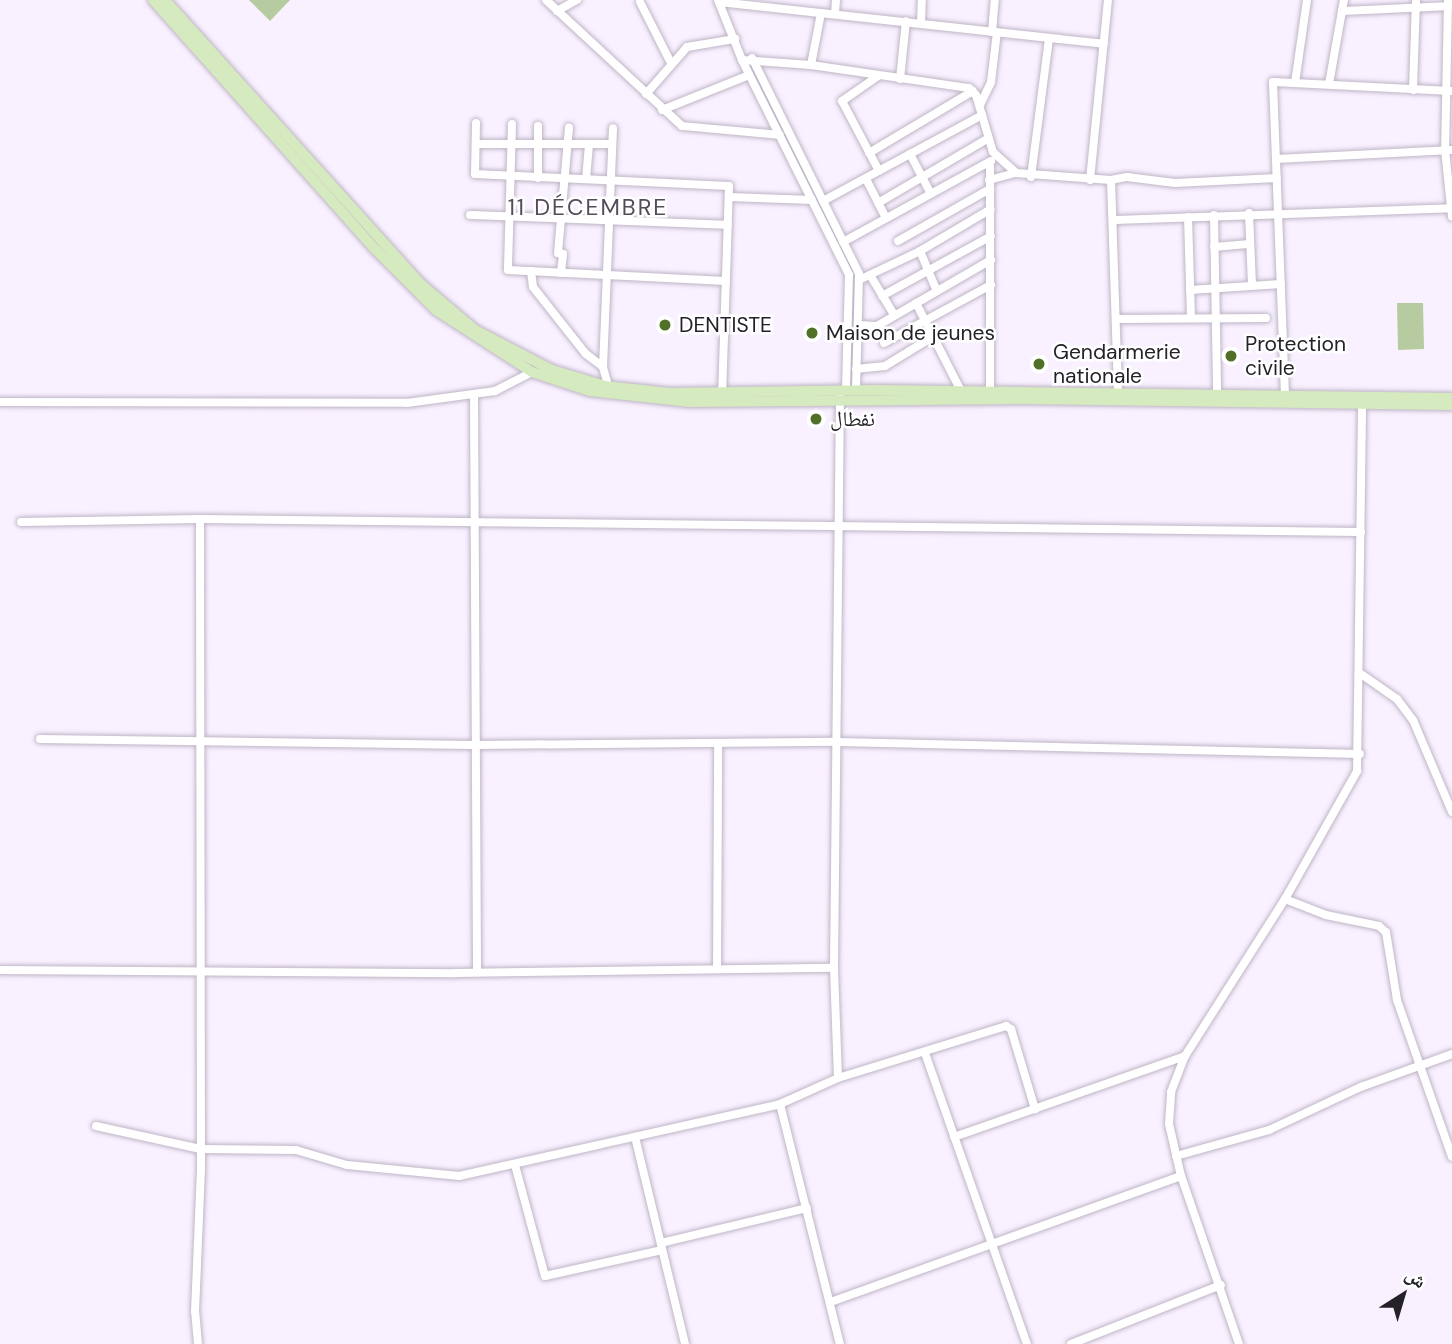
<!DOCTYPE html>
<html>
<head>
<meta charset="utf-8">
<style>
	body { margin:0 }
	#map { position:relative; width:1452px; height:1344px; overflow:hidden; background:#f9f1ff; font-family:"DM Sans","Noto Naskh Arabic",sans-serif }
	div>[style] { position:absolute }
	.green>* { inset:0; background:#b6cca0 }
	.roads { filter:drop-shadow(0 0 2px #bfb5c6) drop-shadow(0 0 2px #bfb5c6) }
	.minor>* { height:8px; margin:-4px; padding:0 4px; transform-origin:4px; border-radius:4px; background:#fff }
	.major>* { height:10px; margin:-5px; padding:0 5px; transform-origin:5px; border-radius:5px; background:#d5eabe }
	.dots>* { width:19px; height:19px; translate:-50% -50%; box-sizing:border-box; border:4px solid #fff; border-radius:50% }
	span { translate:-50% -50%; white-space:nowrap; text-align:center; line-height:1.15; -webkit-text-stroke:5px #fff; paint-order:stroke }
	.poi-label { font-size:21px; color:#252128 }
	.left { translate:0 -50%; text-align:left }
	.neighbourhood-label { font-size:23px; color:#554c5a; letter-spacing:2px }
	.north { position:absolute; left:1368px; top:1260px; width:70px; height:70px; -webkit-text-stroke:5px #fff; paint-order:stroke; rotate:37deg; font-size:19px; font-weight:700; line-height:28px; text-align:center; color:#252128 }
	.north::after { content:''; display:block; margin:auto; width:24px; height:32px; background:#252128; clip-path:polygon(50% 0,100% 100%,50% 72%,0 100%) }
</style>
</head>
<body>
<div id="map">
	<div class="green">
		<i style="clip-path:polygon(249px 0,290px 0,270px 21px)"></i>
		<i style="clip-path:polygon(1397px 303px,1423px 303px,1424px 349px,1398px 350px)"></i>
	</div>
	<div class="roads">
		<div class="minor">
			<i style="left:546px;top:0;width:185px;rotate:42.8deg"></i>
			<i style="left:682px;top:126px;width:98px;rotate:5.2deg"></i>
			<i style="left:718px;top:0;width:65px;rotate:68.2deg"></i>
			<i style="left:742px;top:60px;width:240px;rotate:63.5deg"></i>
			<i style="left:849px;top:275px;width:116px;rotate:91.5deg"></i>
			<i style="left:1448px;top:0;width:150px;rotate:91.1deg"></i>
			<i style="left:1445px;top:150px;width:67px;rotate:84deg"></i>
			<i style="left:640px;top:2px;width:68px;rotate:63.1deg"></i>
			<i style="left:719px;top:2px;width:387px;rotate:6.2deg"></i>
			<i style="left:557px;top:11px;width:23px;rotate:-29deg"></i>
			<i style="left:1342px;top:11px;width:110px;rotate:-2.6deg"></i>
			<i style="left:835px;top:14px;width:14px;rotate:-86deg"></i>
			<i style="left:921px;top:23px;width:23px;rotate:-88deg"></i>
			<i style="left:992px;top:32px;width:32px;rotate:-85deg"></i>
			<i style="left:752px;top:58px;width:241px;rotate:63.6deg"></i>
			<i style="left:859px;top:274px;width:116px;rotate:91.5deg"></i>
			<i style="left:742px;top:60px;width:69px;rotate:4.1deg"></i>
			<i style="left:811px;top:65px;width:160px;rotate:8.3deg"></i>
			<i style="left:969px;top:88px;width:10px;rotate:45deg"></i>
			<i style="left:976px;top:95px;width:59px;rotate:73.4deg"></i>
			<i style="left:993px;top:152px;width:31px;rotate:42deg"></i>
			<i style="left:1016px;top:173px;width:95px;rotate:4.2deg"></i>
			<i style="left:1111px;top:180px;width:212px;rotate:88.1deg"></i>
			<i style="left:811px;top:65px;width:53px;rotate:-79.1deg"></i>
			<i style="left:878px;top:76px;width:44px;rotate:145.2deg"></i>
			<i style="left:842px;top:101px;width:79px;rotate:62.1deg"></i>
			<i style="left:900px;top:79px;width:58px;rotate:-84.1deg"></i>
			<i style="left:1295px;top:83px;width:84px;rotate:-81.8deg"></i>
			<i style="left:1329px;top:84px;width:85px;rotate:-79.9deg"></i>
			<i style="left:1413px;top:90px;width:90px;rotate:-88.1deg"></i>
			<i style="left:646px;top:94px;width:62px;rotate:-48.9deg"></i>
			<i style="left:687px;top:47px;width:49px;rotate:-9.5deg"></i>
			<i style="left:980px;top:105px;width:25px;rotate:-64deg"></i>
			<i style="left:991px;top:82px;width:50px;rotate:-83.2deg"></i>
			<i style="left:662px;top:110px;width:94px;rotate:-21.9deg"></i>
			<i style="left:476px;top:123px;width:51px;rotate:91.1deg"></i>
			<i style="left:475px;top:174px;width:254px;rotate:2.7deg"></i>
			<i style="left:729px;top:186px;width:207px;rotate:91.9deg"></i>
			<i style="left:512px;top:124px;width:146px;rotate:91.6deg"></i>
			<i style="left:508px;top:270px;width:218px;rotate:2.9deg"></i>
			<i style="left:476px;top:144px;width:136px"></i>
			<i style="left:869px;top:153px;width:121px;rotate:-30.8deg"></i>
			<i style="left:910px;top:154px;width:45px;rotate:62.3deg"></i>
			<i style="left:1276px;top:159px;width:176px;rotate:-2.9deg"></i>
			<i style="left:1031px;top:177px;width:140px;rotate:-82.6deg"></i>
			<i style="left:538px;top:178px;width:52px;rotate:-90deg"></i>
			<i style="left:586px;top:179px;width:35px;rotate:-85deg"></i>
			<i style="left:866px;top:179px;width:44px;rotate:62.9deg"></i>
			<i style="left:989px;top:180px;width:28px;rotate:-15deg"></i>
			<i style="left:1090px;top:180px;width:181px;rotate:-84.3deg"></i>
			<i style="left:1111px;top:180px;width:16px;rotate:-11deg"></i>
			<i style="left:1127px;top:177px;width:48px;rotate:7.1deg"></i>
			<i style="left:1175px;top:183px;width:102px;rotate:-2.8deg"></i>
			<i style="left:729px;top:197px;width:83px;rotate:2.1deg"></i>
			<i style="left:823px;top:201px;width:181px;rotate:-28.4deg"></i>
			<i style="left:878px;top:203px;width:126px;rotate:-30.4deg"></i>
			<i style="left:1249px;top:213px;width:73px;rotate:87.6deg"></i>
			<i style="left:470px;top:215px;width:258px;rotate:2.2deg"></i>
			<i style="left:1214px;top:215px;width:179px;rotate:89deg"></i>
			<i style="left:1188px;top:217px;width:99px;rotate:88.3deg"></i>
			<i style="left:1115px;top:220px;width:337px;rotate:-2deg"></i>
			<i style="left:898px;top:241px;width:106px;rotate:-29.5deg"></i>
			<i style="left:843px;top:242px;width:169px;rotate:-28.7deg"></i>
			<i style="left:1214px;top:247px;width:36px;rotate:-5deg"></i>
			<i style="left:920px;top:251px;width:41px;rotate:67.2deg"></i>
			<i style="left:531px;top:271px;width:16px;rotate:83deg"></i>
			<i style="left:533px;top:287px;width:85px;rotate:51.7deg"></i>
			<i style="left:586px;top:354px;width:21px;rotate:37deg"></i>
			<i style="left:603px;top:367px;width:20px;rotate:75deg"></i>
			<i style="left:561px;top:273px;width:19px;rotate:-84deg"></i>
			<i style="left:563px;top:254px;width:5px;rotate:-169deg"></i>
			<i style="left:558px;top:253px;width:126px;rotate:-85deg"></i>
			<i style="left:870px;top:275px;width:44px;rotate:58.8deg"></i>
			<i style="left:859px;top:280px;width:68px;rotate:-25.4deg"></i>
			<i style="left:920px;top:251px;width:82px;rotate:-30.6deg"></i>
			<i style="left:1190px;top:290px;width:91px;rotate:-3.8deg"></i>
			<i style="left:882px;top:296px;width:124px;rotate:-28.8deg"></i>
			<i style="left:916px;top:303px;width:99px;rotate:62.9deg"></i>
			<i style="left:1117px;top:319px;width:149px;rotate:-0.4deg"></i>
			<i style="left:858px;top:325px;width:19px;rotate:3deg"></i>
			<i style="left:877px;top:326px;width:132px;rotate:-30.1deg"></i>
			<i style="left:884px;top:343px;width:122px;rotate:-28.5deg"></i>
			<i style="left:603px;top:367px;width:239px;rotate:-87.6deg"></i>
			<i style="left:856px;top:369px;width:29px;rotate:-6deg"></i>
			<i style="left:885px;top:366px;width:57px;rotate:-31.5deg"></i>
			<i style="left:990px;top:391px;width:228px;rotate:-90deg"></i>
			<i style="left:474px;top:395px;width:576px;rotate:89.7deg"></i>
			<i style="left:1285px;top:395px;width:313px;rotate:-92.2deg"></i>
			<i style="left:1273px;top:82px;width:179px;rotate:2.9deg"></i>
			<i style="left:0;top:402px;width:407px;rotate:0.1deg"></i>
			<i style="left:407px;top:403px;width:89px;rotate:-7.8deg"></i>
			<i style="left:495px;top:391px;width:42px;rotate:-27.2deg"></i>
			<i style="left:21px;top:522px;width:179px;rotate:-1deg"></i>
			<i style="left:200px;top:519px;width:1161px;rotate:0.64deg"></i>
			<i style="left:1361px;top:674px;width:44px;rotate:34.8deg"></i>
			<i style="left:1397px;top:699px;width:26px;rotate:53deg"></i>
			<i style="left:1413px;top:720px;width:100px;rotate:67deg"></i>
			<i style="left:40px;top:739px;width:434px;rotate:0.8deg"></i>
			<i style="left:474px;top:745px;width:364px;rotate:-0.5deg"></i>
			<i style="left:838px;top:742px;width:522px;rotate:1.32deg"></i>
			<i style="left:1285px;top:899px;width:44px;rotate:21.3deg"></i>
			<i style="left:1326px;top:915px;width:54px;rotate:11.7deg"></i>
			<i style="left:1379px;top:926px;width:9px;rotate:41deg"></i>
			<i style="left:1386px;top:932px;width:69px;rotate:80.8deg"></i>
			<i style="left:1397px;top:1000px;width:166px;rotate:70.7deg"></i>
			<i style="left:717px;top:969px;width:225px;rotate:-89.7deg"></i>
			<i style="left:0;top:970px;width:455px;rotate:0.4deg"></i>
			<i style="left:455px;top:973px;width:379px;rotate:-0.8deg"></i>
			<i style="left:925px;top:1053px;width:308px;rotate:70.7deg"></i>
			<i style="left:838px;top:1078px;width:110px;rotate:-92.1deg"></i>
			<i style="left:834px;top:968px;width:570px;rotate:-89.4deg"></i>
			<i style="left:780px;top:1104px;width:247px;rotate:76deg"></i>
			<i style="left:96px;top:1126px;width:107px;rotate:12.4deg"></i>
			<i style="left:201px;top:1149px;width:95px;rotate:0.6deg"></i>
			<i style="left:296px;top:1150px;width:53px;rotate:16.4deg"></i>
			<i style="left:347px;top:1165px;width:113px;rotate:5.6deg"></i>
			<i style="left:459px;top:1176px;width:329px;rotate:-12.6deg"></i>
			<i style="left:780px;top:1104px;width:64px;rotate:-24.1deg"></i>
			<i style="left:838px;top:1078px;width:176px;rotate:-17.2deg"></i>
			<i style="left:1006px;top:1026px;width:6px;rotate:31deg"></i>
			<i style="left:1011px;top:1029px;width:84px;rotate:73.3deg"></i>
			<i style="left:635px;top:1137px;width:213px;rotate:76.4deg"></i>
			<i style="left:954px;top:1137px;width:245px;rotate:-19.3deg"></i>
			<i style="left:1176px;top:1156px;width:97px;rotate:-15.6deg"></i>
			<i style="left:1269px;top:1130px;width:102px;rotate:-25.1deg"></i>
			<i style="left:1361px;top:1087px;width:97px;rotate:-19.9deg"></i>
			<i style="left:515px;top:1165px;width:115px;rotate:74.9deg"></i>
			<i style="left:545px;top:1276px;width:120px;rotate:-12.5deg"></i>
			<i style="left:661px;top:1243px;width:150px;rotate:-13.5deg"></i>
			<i style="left:831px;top:1302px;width:372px;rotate:-19.8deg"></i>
			<i style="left:198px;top:1344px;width:32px;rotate:-95deg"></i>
			<i style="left:195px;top:1312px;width:143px;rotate:-87.6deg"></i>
			<i style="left:201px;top:1169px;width:650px;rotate:-90.09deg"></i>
			<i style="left:1071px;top:1344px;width:161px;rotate:-21.5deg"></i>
			<i style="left:1239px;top:1344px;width:178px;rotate:-109deg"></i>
			<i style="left:1181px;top:1176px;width:53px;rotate:-103deg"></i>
			<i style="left:1169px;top:1124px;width:32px;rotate:-86deg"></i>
			<i style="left:1171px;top:1092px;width:39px;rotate:-69deg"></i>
			<i style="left:1185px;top:1056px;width:186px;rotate:-57.5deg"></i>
			<i style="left:1285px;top:899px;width:147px;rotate:-60.6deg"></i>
			<i style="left:1357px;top:771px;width:371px;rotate:-89.2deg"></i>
		</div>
		<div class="major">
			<i style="left:153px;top:0;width:335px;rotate:48.3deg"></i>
			<i style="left:376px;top:250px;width:85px;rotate:45deg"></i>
			<i style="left:436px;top:310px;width:114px;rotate:32.9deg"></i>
			<i style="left:532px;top:372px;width:61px;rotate:18.1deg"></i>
			<i style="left:590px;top:391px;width:100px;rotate:6.3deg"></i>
			<i style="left:689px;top:402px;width:336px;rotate:-0.5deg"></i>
			<i style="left:1025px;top:399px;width:427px;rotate:0.8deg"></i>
			<i style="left:165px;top:0;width:382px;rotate:48deg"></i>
			<i style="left:421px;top:284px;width:71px;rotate:40.4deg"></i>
			<i style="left:475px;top:330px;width:87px;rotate:27.5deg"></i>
			<i style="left:552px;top:370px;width:55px;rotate:16.8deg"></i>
			<i style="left:605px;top:386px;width:65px;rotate:6.1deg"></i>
			<i style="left:670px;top:393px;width:208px;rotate:-0.8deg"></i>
			<i style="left:878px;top:390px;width:574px;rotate:0.8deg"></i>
		</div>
	</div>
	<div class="dots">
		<i style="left:665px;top:325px;background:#517128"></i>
		<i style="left:812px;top:333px;background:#517128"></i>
		<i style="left:1231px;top:356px;background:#517128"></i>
		<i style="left:1039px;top:364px;background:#517128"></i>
		<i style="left:816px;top:419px;background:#517128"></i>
	</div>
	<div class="poi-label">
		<span class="left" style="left:679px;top:325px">DENTISTE</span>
		<span class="left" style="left:826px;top:333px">Maison de jeunes</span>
		<span class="left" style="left:1245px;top:356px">Protection<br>civile</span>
		<span class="left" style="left:1053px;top:364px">Gendarmerie<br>nationale</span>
		<span class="left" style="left:830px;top:419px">نفطال</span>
	</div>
	<div class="neighbourhood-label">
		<span style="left:588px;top:207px">11 DÉCEMBRE</span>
	</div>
	<div class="north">ش</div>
</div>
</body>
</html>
